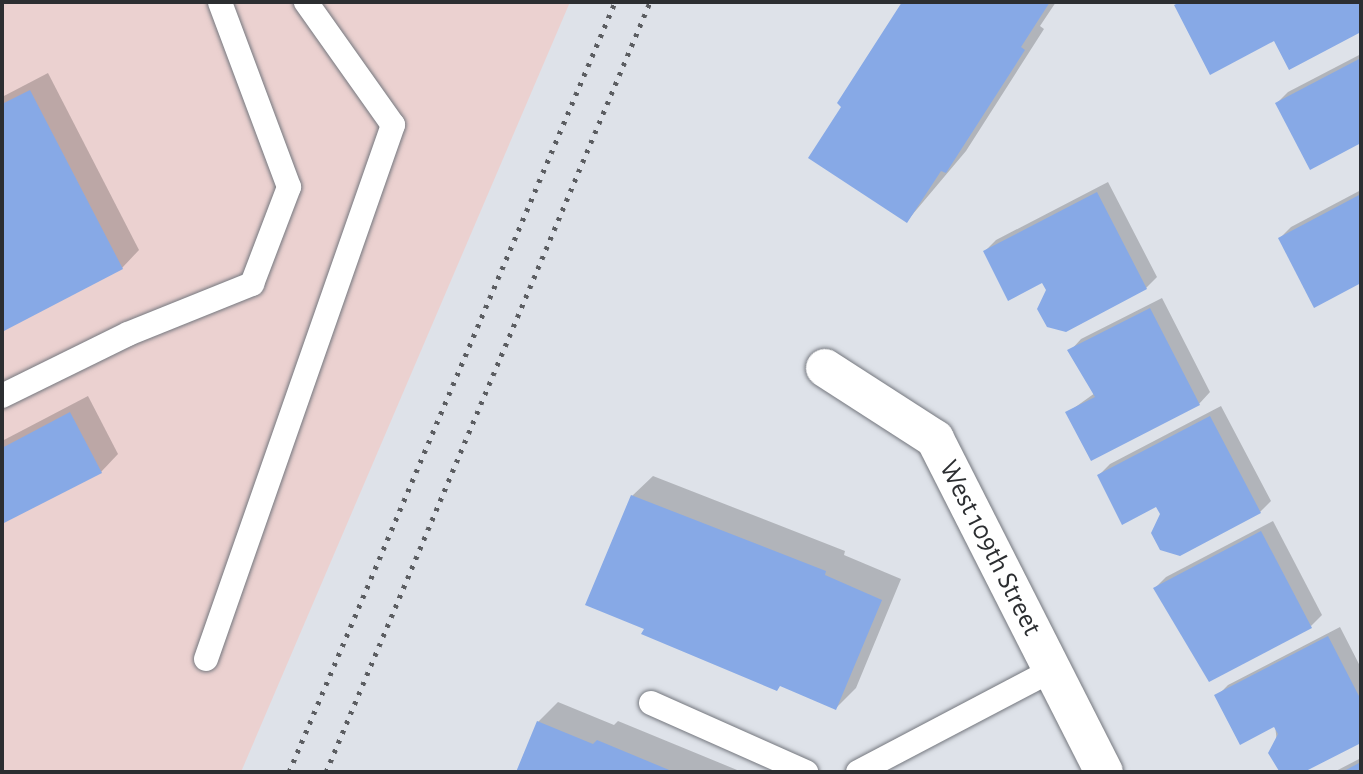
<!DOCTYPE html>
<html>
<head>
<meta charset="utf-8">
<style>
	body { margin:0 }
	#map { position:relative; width:1363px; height:774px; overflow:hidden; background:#dee2e9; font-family:"Alegreya Sans",sans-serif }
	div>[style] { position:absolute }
	.commercial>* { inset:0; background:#ebd1d0 }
	.shadow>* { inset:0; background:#0003 }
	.building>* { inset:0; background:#87a9e6 }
	.roads { filter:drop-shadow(0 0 2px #74777e) drop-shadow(0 0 2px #74777e) }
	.lane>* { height:24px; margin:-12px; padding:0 12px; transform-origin:12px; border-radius:12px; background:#fff }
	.street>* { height:38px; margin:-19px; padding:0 19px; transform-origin:19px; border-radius:19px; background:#fff }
	.rail>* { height:5px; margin-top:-2.5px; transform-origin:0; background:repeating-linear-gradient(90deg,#5b5d61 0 3.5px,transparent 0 10.5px) }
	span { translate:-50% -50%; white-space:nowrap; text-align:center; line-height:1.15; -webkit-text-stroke:5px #fff; paint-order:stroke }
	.street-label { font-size:28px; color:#2c2e31 }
	.frame { position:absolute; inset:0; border:4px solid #2c2e31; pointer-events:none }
</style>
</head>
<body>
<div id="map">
	<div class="commercial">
		<i style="clip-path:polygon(2px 2px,570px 2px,241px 772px,2px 772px)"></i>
	</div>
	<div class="shadow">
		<i style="clip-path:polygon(904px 2px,1056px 2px,1040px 26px,1044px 29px,966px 151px,907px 221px,839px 103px)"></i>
		<i style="clip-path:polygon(1179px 2px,1361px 2px,1361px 30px,1289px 67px,1275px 39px,1176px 5px)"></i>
		<i style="clip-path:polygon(1361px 54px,1361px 141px,1310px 167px,1277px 103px,1288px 92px)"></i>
		<i style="clip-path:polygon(48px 73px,139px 250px,122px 268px,2px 330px,2px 97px)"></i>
		<i style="clip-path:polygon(1108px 182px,1157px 277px,1146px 288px,1048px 290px,1043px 281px,985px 251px,996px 240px)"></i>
		<i style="clip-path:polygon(1361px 190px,1361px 281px,1315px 306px,1280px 238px,1291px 227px)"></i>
		<i style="clip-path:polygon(1162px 298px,1210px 392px,1199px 404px,1067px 413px,1095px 393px,1070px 351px,1081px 339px)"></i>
		<i style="clip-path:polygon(88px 396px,118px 454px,101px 472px,2px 522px,2px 441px)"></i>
		<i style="clip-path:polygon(1221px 406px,1271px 501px,1260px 512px,1162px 514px,1156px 505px,1099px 475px,1110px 464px)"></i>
		<i style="clip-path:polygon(653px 476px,845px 551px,844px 555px,901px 579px,856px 688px,836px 708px,646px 628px,632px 496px)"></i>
		<i style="clip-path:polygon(1273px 521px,1322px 615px,1311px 626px,1155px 588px,1166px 577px)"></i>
		<i style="clip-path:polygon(1340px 627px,1361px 668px,1361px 741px,1300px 772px,1280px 769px,1275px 725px,1217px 696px,1228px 685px)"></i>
		<i style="clip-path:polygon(558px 702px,614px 725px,618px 721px,742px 772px,518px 772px,538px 722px)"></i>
		<i style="clip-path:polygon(1361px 758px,1361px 772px,1334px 772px)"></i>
	</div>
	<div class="building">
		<i style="clip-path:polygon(902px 2px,1050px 2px,1021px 47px,1025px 50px,946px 173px,941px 171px,907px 223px,808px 158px,841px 107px,837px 103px)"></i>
		<i style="clip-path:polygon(1180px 2px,1361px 2px,1361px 32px,1289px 70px,1274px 41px,1210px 75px,1174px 5px)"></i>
		<i style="clip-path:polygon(1361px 58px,1361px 143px,1310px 170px,1275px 103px)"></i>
		<i style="clip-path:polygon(30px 90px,123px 269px,2px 332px,2px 104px)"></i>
		<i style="clip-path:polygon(1097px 192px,1147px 289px,1066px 332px,1047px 327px,1037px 309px,1046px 290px,1042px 283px,1008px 301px,983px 251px)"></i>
		<i style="clip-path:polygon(1361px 194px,1361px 283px,1314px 308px,1278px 238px)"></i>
		<i style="clip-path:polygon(1150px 308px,1200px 405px,1091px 461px,1065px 412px,1095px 397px,1067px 350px)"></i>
		<i style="clip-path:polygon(70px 412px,102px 473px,2px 524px,2px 448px)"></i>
		<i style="clip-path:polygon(1210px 416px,1261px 513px,1180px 556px,1160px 550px,1151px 533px,1160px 514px,1156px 507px,1122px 525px,1097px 475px)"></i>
		<i style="clip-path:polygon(631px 495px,826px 571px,825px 575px,882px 600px,836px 710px,780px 686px,777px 691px,641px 634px,644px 629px,585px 605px)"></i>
		<i style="clip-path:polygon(1261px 531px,1312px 628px,1209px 682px,1153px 588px)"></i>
		<i style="clip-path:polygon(1328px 636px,1361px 700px,1361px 743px,1304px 772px,1279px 771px,1268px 753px,1278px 734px,1274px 727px,1240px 745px,1214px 695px)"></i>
		<i style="clip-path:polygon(537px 721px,593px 744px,597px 740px,674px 772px,516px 772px)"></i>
		<i style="clip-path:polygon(1361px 762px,1361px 772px,1342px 772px)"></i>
	</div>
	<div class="roads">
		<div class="lane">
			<i style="left:2px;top:396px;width:140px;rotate:-26.2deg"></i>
			<i style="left:128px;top:334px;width:134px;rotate:-22deg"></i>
			<i style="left:252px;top:284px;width:104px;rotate:-69.1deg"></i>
			<i style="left:289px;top:187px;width:197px;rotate:-110.5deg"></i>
			<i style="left:206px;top:659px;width:566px;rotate:-70.7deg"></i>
			<i style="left:393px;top:125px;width:151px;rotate:-125.3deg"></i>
			<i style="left:651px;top:703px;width:170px;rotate:24deg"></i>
			<i style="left:858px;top:772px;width:219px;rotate:-27.7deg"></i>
		</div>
		<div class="street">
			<i style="left:825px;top:368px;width:131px;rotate:32.8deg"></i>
			<i style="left:935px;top:439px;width:373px;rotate:63.1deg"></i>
		</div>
	</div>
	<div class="rail">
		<i style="left:289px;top:772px;width:836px;rotate:-67.05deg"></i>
		<i style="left:326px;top:772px;width:835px;rotate:-67.18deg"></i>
	</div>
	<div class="street-label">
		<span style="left:990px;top:548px;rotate:63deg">West 109th Street</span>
	</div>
	<div class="frame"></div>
</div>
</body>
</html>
